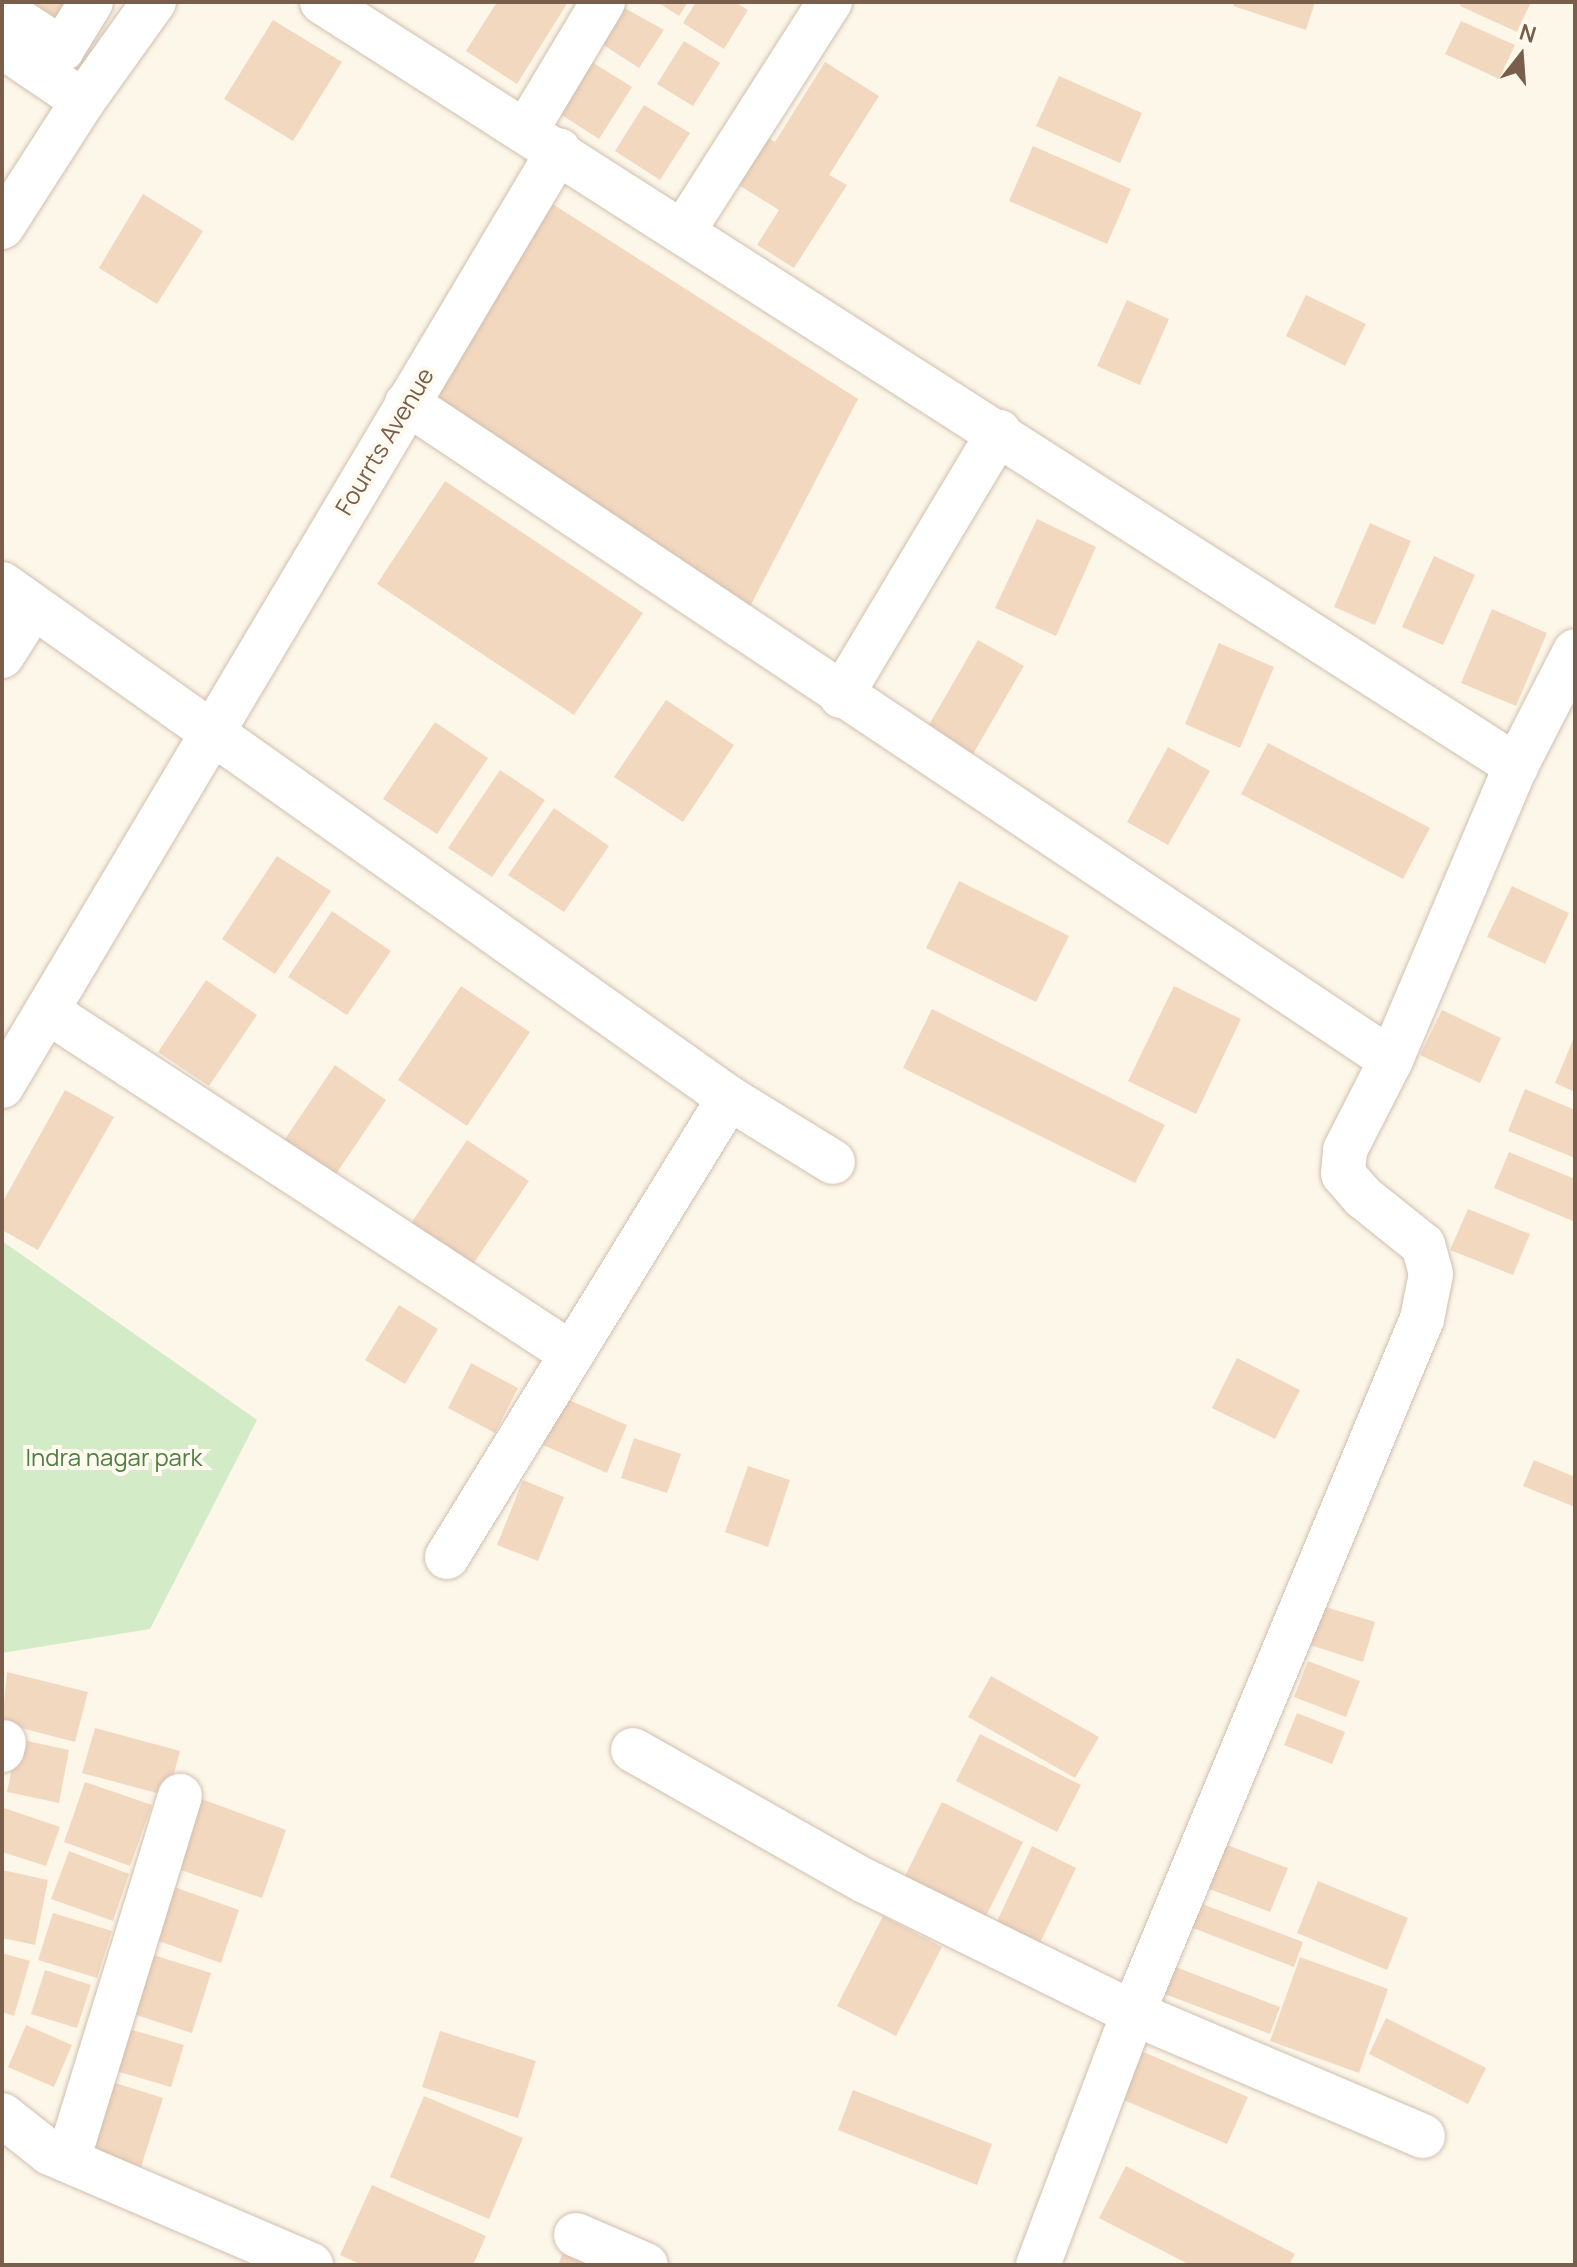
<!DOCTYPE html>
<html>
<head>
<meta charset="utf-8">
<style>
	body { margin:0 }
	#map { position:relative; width:1577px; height:2267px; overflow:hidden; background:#fdf7e9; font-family:Manrope,sans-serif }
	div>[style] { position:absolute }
	.green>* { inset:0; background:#d3ebc7 }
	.building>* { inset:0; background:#f3d8c0 }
	.roads { filter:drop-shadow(0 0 2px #d0bfae) drop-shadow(0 0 2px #d0bfae) }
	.minor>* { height:44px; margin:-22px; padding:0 22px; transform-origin:22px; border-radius:22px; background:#fff }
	span { translate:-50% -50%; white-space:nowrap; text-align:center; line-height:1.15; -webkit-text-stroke:8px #fffaf0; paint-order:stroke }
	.street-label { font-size:24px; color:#795f4b }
	.park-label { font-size:24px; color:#507f42 }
	.frame { position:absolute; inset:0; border:4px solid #795f4b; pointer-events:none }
	.north { position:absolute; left:1481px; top:16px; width:80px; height:80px; -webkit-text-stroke:6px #fffaf0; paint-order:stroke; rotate:17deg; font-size:22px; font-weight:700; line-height:32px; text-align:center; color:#795f4b }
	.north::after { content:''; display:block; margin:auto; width:28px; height:36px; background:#795f4b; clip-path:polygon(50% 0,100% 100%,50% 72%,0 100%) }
</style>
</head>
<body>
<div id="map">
	<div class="green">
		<i style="clip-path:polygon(2px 1241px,257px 1420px,150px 1629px,2px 1653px)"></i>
	</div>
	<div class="building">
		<i style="clip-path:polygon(11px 2px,74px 2px,55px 31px)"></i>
		<i style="clip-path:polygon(497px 2px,568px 2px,517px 84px,466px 51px)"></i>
		<i style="clip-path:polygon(657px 2px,688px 2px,679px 16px)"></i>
		<i style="clip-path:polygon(696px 2px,735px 2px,748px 10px,724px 49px,683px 23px)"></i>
		<i style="clip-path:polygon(1234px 2px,1315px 2px,1306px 30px,1233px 6px)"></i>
		<i style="clip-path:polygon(1461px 2px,1531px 2px,1517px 32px,1460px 6px)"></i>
		<i style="clip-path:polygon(621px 6px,664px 30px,639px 68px,602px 44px)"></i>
		<i style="clip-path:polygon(273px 20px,342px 62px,293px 141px,224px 99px)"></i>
		<i style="clip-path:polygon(1461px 21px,1515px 45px,1499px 79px,1445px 54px)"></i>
		<i style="clip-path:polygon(684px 41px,720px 63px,693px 106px,657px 84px)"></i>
		<i style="clip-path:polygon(579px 54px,632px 87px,599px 139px,546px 105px)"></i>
		<i style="clip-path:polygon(825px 62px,879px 96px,829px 175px,847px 185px,794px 268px,757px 245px,779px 210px,729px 179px,759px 132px,775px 142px)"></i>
		<i style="clip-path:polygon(1059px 76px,1142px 113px,1120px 163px,1036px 126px)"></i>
		<i style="clip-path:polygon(644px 105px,690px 133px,660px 180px,615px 151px)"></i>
		<i style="clip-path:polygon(1033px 146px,1131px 189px,1107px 244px,1009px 201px)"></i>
		<i style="clip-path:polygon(143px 194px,203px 231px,157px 304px,99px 268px)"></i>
		<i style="clip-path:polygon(551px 203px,858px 399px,743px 620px,429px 412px)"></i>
		<i style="clip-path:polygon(1306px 295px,1366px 324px,1345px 366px,1286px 336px)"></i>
		<i style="clip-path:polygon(1127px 300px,1169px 319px,1140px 385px,1097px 366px)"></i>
		<i style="clip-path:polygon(445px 481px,643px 613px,574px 715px,377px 584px)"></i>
		<i style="clip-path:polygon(1037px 519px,1096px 547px,1056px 636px,995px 608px)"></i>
		<i style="clip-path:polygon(1370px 523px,1411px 541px,1375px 625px,1334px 607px)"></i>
		<i style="clip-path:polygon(1434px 556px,1475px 575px,1443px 645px,1402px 627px)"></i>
		<i style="clip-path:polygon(1492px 609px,1547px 633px,1516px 706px,1461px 683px)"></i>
		<i style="clip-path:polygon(978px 640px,1024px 666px,969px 761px,923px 735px)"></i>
		<i style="clip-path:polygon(1219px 643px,1274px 667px,1240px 748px,1185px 724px)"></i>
		<i style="clip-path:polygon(666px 700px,734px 745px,683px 822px,614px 777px)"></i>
		<i style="clip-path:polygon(435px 722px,488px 758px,437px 834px,383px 799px)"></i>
		<i style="clip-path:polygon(1268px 743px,1430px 828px,1403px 879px,1241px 794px)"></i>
		<i style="clip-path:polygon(1168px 747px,1210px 771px,1168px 845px,1127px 822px)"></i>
		<i style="clip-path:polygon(500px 770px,545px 800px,492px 877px,448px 848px)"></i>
		<i style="clip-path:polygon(554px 808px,609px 846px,564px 912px,508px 875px)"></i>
		<i style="clip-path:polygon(277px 856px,331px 891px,275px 974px,222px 939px)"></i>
		<i style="clip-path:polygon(959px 881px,1069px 936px,1036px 1002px,926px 948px)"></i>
		<i style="clip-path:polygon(1512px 886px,1569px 913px,1545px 964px,1487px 937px)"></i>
		<i style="clip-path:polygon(332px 911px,391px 951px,347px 1015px,288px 977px)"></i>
		<i style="clip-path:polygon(206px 980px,257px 1015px,209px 1086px,158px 1052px)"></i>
		<i style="clip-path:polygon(461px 986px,530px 1032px,467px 1126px,398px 1080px)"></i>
		<i style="clip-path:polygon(1174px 986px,1241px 1019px,1196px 1114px,1128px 1081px)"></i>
		<i style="clip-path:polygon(932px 1009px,1165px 1125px,1135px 1183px,903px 1068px)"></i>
		<i style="clip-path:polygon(1442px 1010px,1501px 1038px,1480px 1083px,1420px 1055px)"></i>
		<i style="clip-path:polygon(1573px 1040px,1575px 1041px,1575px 1092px,1555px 1083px)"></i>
		<i style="clip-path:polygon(335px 1065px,386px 1100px,334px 1177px,283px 1142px)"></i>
		<i style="clip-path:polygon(1525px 1089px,1575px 1110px,1575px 1158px,1508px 1131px)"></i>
		<i style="clip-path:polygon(65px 1090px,114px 1117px,38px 1250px,2px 1230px,2px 1203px)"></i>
		<i style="clip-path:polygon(467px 1140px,529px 1181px,467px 1273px,405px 1232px)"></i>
		<i style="clip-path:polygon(1509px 1152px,1575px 1179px,1575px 1222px,1494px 1188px)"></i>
		<i style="clip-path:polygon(1468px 1209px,1530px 1234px,1513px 1275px,1450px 1250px)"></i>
		<i style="clip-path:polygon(399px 1305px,438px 1329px,405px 1384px,365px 1360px)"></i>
		<i style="clip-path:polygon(1237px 1358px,1300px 1390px,1275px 1439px,1212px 1408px)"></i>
		<i style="clip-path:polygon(471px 1363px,518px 1388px,495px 1433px,448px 1408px)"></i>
		<i style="clip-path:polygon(564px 1398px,627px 1425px,607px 1473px,543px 1445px)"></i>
		<i style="clip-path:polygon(634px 1438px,681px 1454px,667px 1493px,621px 1478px)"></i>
		<i style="clip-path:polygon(1534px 1460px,1575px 1477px,1575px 1507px,1523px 1486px)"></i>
		<i style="clip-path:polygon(748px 1466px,790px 1480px,768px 1547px,725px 1532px)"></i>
		<i style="clip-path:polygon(523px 1480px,564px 1497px,538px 1561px,497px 1545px)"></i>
		<i style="clip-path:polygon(1319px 1605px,1375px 1622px,1363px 1662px,1307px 1644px)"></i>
		<i style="clip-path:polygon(1308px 1661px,1360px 1681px,1346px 1717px,1294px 1697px)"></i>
		<i style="clip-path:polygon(7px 1672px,88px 1692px,75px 1742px,2px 1723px)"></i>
		<i style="clip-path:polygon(991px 1676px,1099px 1737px,1075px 1778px,968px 1717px)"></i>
		<i style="clip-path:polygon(1297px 1713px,1345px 1732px,1332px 1764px,1284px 1745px)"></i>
		<i style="clip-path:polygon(95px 1728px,180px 1751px,168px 1796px,82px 1773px)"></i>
		<i style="clip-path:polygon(980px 1734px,1081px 1785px,1057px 1832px,956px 1781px)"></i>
		<i style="clip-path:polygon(18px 1739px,69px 1750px,59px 1803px,7px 1792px)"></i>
		<i style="clip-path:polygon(85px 1782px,152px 1805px,130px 1866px,64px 1842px)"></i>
		<i style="clip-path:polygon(199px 1798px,286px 1830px,262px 1898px,175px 1868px)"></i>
		<i style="clip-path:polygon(942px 1802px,1023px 1842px,985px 1918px,904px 1878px)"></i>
		<i style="clip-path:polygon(4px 1808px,60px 1827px,46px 1866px,2px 1852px)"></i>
		<i style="clip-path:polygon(1211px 1839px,1288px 1868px,1270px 1912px,1194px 1883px)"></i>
		<i style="clip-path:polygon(1032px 1846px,1076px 1868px,1038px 1947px,995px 1926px)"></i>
		<i style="clip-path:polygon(69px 1851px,129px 1874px,113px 1921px,51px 1899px)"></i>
		<i style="clip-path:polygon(2px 1870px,48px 1880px,35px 1945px,2px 1938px)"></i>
		<i style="clip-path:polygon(1318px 1881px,1408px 1918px,1387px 1970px,1297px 1933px)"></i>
		<i style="clip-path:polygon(160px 1882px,239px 1910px,221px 1963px,142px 1935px)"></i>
		<i style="clip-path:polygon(1194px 1901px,1303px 1942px,1294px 1967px,1185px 1925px)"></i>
		<i style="clip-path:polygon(53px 1913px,112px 1931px,97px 1978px,38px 1960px)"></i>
		<i style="clip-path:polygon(883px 1916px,942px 1947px,896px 2036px,837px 2006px)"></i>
		<i style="clip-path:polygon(2px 1953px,30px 1961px,14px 2016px,2px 2012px)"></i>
		<i style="clip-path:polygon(147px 1953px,211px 1973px,192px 2033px,127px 2012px)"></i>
		<i style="clip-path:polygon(1300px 1957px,1388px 1989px,1359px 2073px,1270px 2041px)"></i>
		<i style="clip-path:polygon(1160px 1961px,1280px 2007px,1270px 2034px,1149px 1988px)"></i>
		<i style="clip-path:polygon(45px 1970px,91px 1985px,77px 2028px,31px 2014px)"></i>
		<i style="clip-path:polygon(1386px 2018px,1486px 2068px,1468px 2104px,1369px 2054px)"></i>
		<i style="clip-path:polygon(26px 2025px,72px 2045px,54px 2087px,8px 2067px)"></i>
		<i style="clip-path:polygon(122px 2027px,184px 2045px,171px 2087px,109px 2069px)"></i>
		<i style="clip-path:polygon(440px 2031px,536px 2061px,518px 2118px,422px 2087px)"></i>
		<i style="clip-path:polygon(1132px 2047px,1248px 2097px,1227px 2144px,1112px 2095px)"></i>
		<i style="clip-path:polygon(109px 2081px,163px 2098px,141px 2167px,87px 2150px)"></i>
		<i style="clip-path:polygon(853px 2090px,992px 2144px,977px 2185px,838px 2130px)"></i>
		<i style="clip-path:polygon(424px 2096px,523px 2138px,489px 2219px,390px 2177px)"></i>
		<i style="clip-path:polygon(1126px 2166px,1295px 2254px,1289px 2265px,1190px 2265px,1099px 2218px)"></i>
		<i style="clip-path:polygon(372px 2185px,486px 2236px,473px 2265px,362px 2265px,340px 2255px)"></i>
		<i style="clip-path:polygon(563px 2252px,596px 2265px,558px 2265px)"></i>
	</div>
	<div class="roads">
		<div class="minor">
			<i style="left:322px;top:2px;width:1418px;rotate:32.61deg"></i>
			<i style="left:2px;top:10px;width:72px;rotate:33deg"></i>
			<i style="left:62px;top:49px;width:55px;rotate:-58.3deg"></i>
			<i style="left:2px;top:46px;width:98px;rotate:34.2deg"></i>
			<i style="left:83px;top:101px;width:122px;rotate:-54.4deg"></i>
			<i style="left:527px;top:129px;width:148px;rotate:-59.1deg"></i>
			<i style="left:2px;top:227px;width:150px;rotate:-57.3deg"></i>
			<i style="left:684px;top:230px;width:271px;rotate:-57.4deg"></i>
			<i style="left:407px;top:403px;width:1183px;rotate:33.73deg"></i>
			<i style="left:2px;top:584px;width:890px;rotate:35.26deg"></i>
			<i style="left:729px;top:1098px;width:122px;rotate:31.6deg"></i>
			<i style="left:2px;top:656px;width:58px;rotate:-57.7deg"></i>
			<i style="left:841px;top:696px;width:308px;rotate:-59.1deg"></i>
			<i style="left:47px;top:1011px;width:627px;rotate:33.16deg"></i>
			<i style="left:2px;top:1086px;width:1089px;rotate:-59.24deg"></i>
			<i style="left:447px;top:1557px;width:539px;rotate:-58.43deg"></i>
			<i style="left:2px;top:1750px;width:8px;rotate:-76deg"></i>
			<i style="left:633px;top:1750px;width:266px;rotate:29.5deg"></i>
			<i style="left:865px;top:1881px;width:299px;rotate:26.2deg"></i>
			<i style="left:1133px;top:2013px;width:315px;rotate:23deg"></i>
			<i style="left:2px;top:2115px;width:61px;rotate:38.4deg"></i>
			<i style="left:50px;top:2153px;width:284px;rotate:23.2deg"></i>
			<i style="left:68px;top:2160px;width:381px;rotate:-72.9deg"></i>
			<i style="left:576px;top:2235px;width:76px;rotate:23.2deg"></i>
			<i style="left:1038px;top:2265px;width:269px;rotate:-69.3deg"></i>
			<i style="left:1133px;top:2013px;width:752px;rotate:-67.39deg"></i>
			<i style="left:1422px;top:1319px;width:46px;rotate:-78.7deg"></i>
			<i style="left:1431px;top:1274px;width:30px;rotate:-105deg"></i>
			<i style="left:1423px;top:1245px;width:77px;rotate:-141.3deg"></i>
			<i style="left:1363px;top:1197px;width:30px;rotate:-131deg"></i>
			<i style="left:1343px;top:1174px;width:24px;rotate:-85deg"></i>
			<i style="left:1345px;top:1150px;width:101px;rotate:-62.9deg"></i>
			<i style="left:1391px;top:1060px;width:319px;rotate:-67deg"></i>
			<i style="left:1516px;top:766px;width:129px;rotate:-62.8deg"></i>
		</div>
	</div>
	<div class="street-label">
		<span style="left:384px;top:441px;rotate:-59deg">Fourrts Avenue</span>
	</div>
	<div class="park-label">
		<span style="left:114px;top:1457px">Indra nagar park</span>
	</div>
	<div class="frame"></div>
	<div class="north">N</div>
</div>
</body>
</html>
